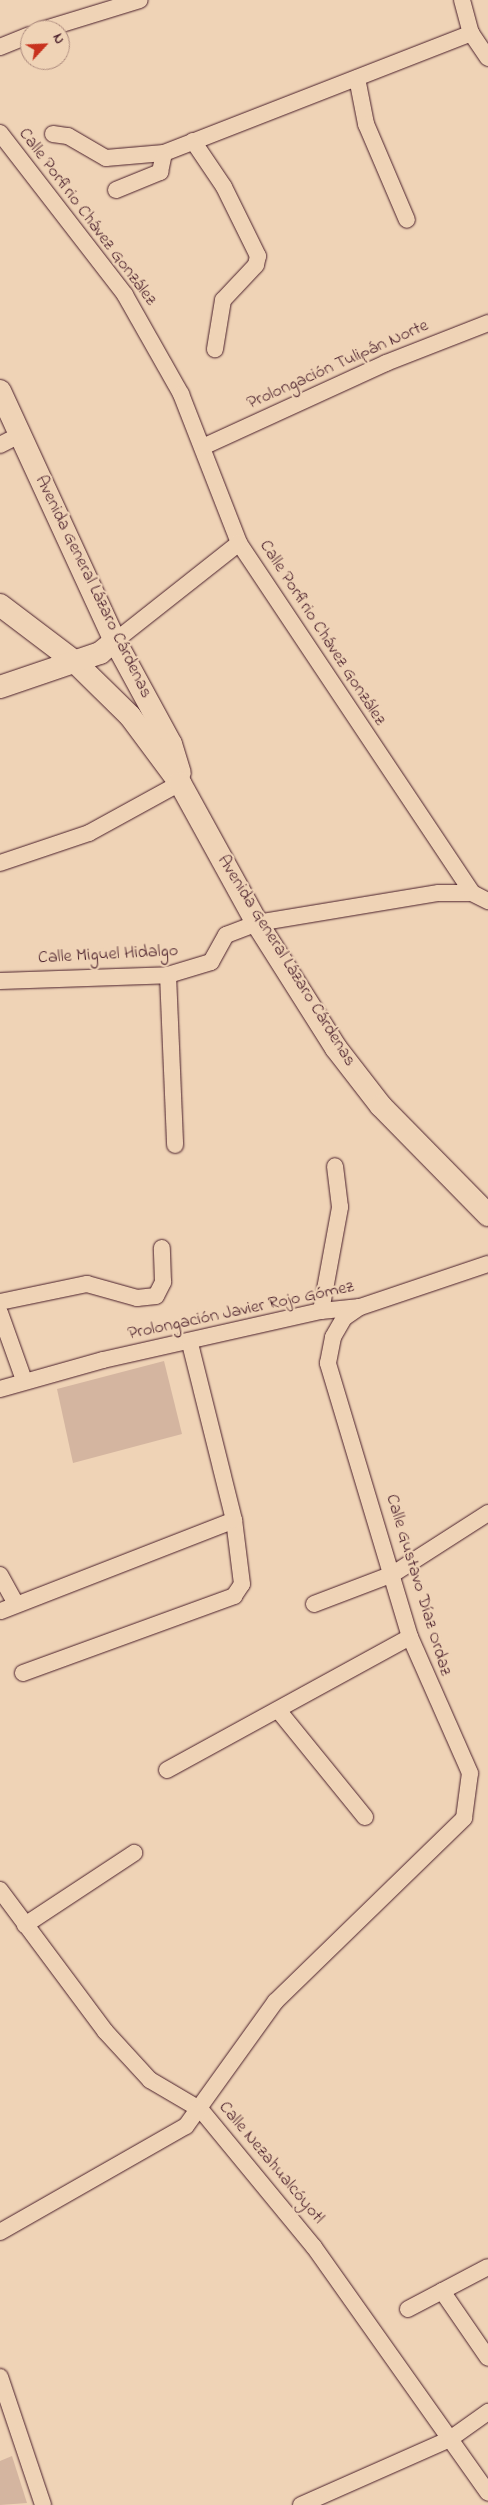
<!DOCTYPE html>
<html>
<head>
<meta charset="utf-8">
<style>
	body { margin:0 }
	#map { position:relative; width:488px; height:2505px; overflow:hidden; background:#efd3b6; font-family:"Indie Flower",sans-serif }
	div>[style] { position:absolute }
	.green>* { inset:0; background:#d4b5a0 }
	.roads { filter:drop-shadow(0 0 1px #4a1f2b) drop-shadow(0 0 1px #4a1f2b) }
	.street>* { height:16px; margin:-8px; padding:0 8px; transform-origin:8px; border-radius:8px; background:#efd3b6 }
	.secondary>* { height:22px; margin:-11px; padding:0 11px; transform-origin:11px; border-radius:11px; background:#efd3b6 }
	span { translate:-50% -50%; white-space:nowrap; text-align:center; line-height:1.15; -webkit-text-stroke:4.5px #efd3b6; paint-order:stroke }
	.street-label { font-size:18px; color:#4a1f2b }
	.north { position:absolute; left:20px; top:20px; width:50px; height:50px; box-sizing:border-box; background:#efd3b6; border:1px solid #ad8b7e; border-radius:50%; rotate:65deg; font-size:14px; font-weight:700; line-height:20px; text-align:center; color:#4a1f2b }
	.north::after { content:''; display:block; margin:auto; width:18px; height:22px; background:#c8321e; clip-path:polygon(50% 0,100% 100%,50% 72%,0 100%) }
</style>
</head>
<body>
<div id="map">
	<div class="green">
		<i style="clip-path:polygon(164px 1361px,182px 1434px,73px 1463px,57px 1389px)"></i>
		<i style="clip-path:polygon(12px 2456px,27px 2503px,0 2505px,0 2461px)"></i>
	</div>
	<div class="roads">
		<div class="street">
			<i style="left:462px;top:0;width:34px;rotate:75deg"></i>
			<i style="left:471px;top:33px;width:30px;rotate:56deg"></i>
			<i style="left:42px;top:30px;width:102px;rotate:-17deg"></i>
			<i style="left:0;top:47px;width:32px;rotate:-22deg"></i>
			<i style="left:357px;top:78px;width:47px;rotate:78.9deg"></i>
			<i style="left:366px;top:124px;width:104px;rotate:66.9deg"></i>
			<i style="left:0;top:133px;width:205px;rotate:52.3deg"></i>
			<i style="left:125px;top:295px;width:114px;rotate:60.5deg"></i>
			<i style="left:181px;top:394px;width:160px;rotate:68.7deg"></i>
			<i style="left:239px;top:543px;width:420px;rotate:56.3deg"></i>
			<i style="left:53px;top:134px;width:15px;rotate:8deg"></i>
			<i style="left:68px;top:136px;width:44px;rotate:30.1deg"></i>
			<i style="left:106px;top:158px;width:58px;rotate:-4.9deg"></i>
			<i style="left:164px;top:153px;width:330px;rotate:-21.3deg"></i>
			<i style="left:193px;top:141px;width:55px;rotate:56deg"></i>
			<i style="left:224px;top:187px;width:77px;rotate:63.8deg"></i>
			<i style="left:258px;top:256px;width:9px;rotate:103deg"></i>
			<i style="left:256px;top:265px;width:48px;rotate:133.3deg"></i>
			<i style="left:223px;top:300px;width:50px;rotate:99.3deg"></i>
			<i style="left:116px;top:190px;width:48px;rotate:-22.2deg"></i>
			<i style="left:160px;top:172px;width:19px;rotate:-78deg"></i>
			<i style="left:0;top:445px;width:22px;rotate:-27deg"></i>
			<i style="left:205px;top:446px;width:199px;rotate:-24.6deg"></i>
			<i style="left:386px;top:363px;width:110px;rotate:-21.4deg"></i>
			<i style="left:115px;top:641px;width:158px;rotate:-38.3deg"></i>
			<i style="left:0;top:863px;width:94px;rotate:-18.6deg"></i>
			<i style="left:89px;top:833px;width:104px;rotate:-28.8deg"></i>
			<i style="left:168px;top:975px;width:170px;rotate:87.6deg"></i>
			<i style="left:0;top:981px;width:168px;rotate:-2deg"></i>
			<i style="left:168px;top:975px;width:45px;rotate:-16.8deg"></i>
			<i style="left:211px;top:962px;width:31px;rotate:-61deg"></i>
			<i style="left:226px;top:935px;width:33px;rotate:-21deg"></i>
			<i style="left:257px;top:923px;width:184px;rotate:-9.4deg"></i>
			<i style="left:439px;top:893px;width:33px"></i>
			<i style="left:472px;top:893px;width:18px;rotate:27deg"></i>
			<i style="left:0;top:1302px;width:89px;rotate:-11.7deg"></i>
			<i style="left:87px;top:1284px;width:52px;rotate:15.6deg"></i>
			<i style="left:137px;top:1298px;width:19px;rotate:-6deg"></i>
			<i style="left:156px;top:1296px;width:16px;rotate:-63deg"></i>
			<i style="left:163px;top:1282px;width:34px;rotate:-92deg"></i>
			<i style="left:321px;top:1311px;width:106px;rotate:-79.6deg"></i>
			<i style="left:340px;top:1207px;width:41px;rotate:-97deg"></i>
			<i style="left:0;top:1313px;width:71px;rotate:70.3deg"></i>
			<i style="left:0;top:1389px;width:107px;rotate:-15.7deg"></i>
			<i style="left:103px;top:1360px;width:223px;rotate:-12.7deg"></i>
			<i style="left:321px;top:1311px;width:39px;rotate:-6deg"></i>
			<i style="left:360px;top:1307px;width:135px;rotate:-18.6deg"></i>
			<i style="left:0;top:1575px;width:33px;rotate:61deg"></i>
			<i style="left:314px;top:1604px;width:85px;rotate:-20.8deg"></i>
			<i style="left:393px;top:1574px;width:113px;rotate:-32.7deg"></i>
			<i style="left:1px;top:1611px;width:250px;rotate:-21.3deg"></i>
			<i style="left:23px;top:1673px;width:225px;rotate:-20deg"></i>
			<i style="left:234px;top:1596px;width:14px;rotate:-56deg"></i>
			<i style="left:242px;top:1584px;width:64px;rotate:-97.1deg"></i>
			<i style="left:234px;top:1520px;width:181px;rotate:-104deg"></i>
			<i style="left:278px;top:1710px;width:138px;rotate:50.9deg"></i>
			<i style="left:167px;top:1770px;width:277px;rotate:-28.7deg"></i>
			<i style="left:0;top:1890px;width:176px;rotate:53.3deg"></i>
			<i style="left:105px;top:2031px;width:67px;rotate:47.4deg"></i>
			<i style="left:150px;top:2080px;width:59px;rotate:30.5deg"></i>
			<i style="left:201px;top:2110px;width:178px;rotate:50.5deg"></i>
			<i style="left:314px;top:2247px;width:301px;rotate:54.7deg"></i>
			<i style="left:25px;top:1925px;width:131px;rotate:-33.4deg"></i>
			<i style="left:0;top:2232px;width:214px;rotate:-29.7deg"></i>
			<i style="left:186px;top:2126px;width:153px;rotate:-54.3deg"></i>
			<i style="left:275px;top:2002px;width:264px;rotate:-44.2deg"></i>
			<i style="left:464px;top:1818px;width:45px;rotate:-82.4deg"></i>
			<i style="left:470px;top:1773px;width:149px;rotate:-113.8deg"></i>
			<i style="left:410px;top:1637px;width:286px;rotate:-106.7deg"></i>
			<i style="left:328px;top:1363px;width:26px;rotate:-79deg"></i>
			<i style="left:333px;top:1337px;width:22px;rotate:-60deg"></i>
			<i style="left:344px;top:1318px;width:19px;rotate:-35deg"></i>
			<i style="left:442px;top:2291px;width:81px;rotate:55.5deg"></i>
			<i style="left:408px;top:2309px;width:90px;rotate:-27.7deg"></i>
			<i style="left:0;top:2377px;width:135px;rotate:71.4deg"></i>
			<i style="left:301px;top:2505px;width:163px;rotate:-23.9deg"></i>
			<i style="left:450px;top:2439px;width:47px;rotate:-35.4deg"></i>
		</div>
		<div class="secondary">
			<i style="left:0;top:391px;width:275px;rotate:65.3deg"></i>
			<i style="left:115px;top:641px;width:117px;rotate:61.5deg"></i>
			<i style="left:171px;top:744px;width:30px;rotate:73deg"></i>
			<i style="left:0;top:605px;width:94px;rotate:37.2deg"></i>
			<i style="left:75px;top:662px;width:77px;rotate:44.5deg"></i>
			<i style="left:130px;top:716px;width:84px;rotate:53.3deg"></i>
			<i style="left:180px;top:783px;width:160px;rotate:61.2deg"></i>
			<i style="left:257px;top:923px;width:148px;rotate:57.7deg"></i>
			<i style="left:336px;top:1048px;width:73px;rotate:52.2deg"></i>
			<i style="left:381px;top:1106px;width:153px;rotate:45.5deg"></i>
			<i style="left:0;top:687px;width:106px;rotate:-18.8deg"></i>
			<i style="left:100px;top:653px;width:19px;rotate:-39deg"></i>
		</div>
	</div>
	<div class="street-label">
		<span style="left:87px;top:217px;rotate:53deg">Calle Porfirio Chávez González</span>
		<span style="left:338px;top:365px;rotate:-24deg">Prolongación Tulipán Norte</span>
		<span style="left:93px;top:587px;rotate:64deg">Avenida General Lázaro Cárdenas</span>
		<span style="left:322px;top:633px;rotate:57deg">Calle Porfirio Chávez González</span>
		<span style="left:108px;top:955px;rotate:-3deg">Calle Miguel Hidalgo</span>
		<span style="left:286px;top:961px;rotate:58deg">Avenida General Lázaro Cárdenas</span>
		<span style="left:241px;top:1311px;rotate:-12deg">Prolongación Javier Rojo Gómez</span>
		<span style="left:418px;top:1585px;rotate:73deg">Calle Gustavo Díaz Ordaz</span>
		<span style="left:271px;top:2163px;rotate:50deg">Calle Nezahualcóyotl</span>
	</div>
	<div class="north">N</div>
</div>
</body>
</html>
